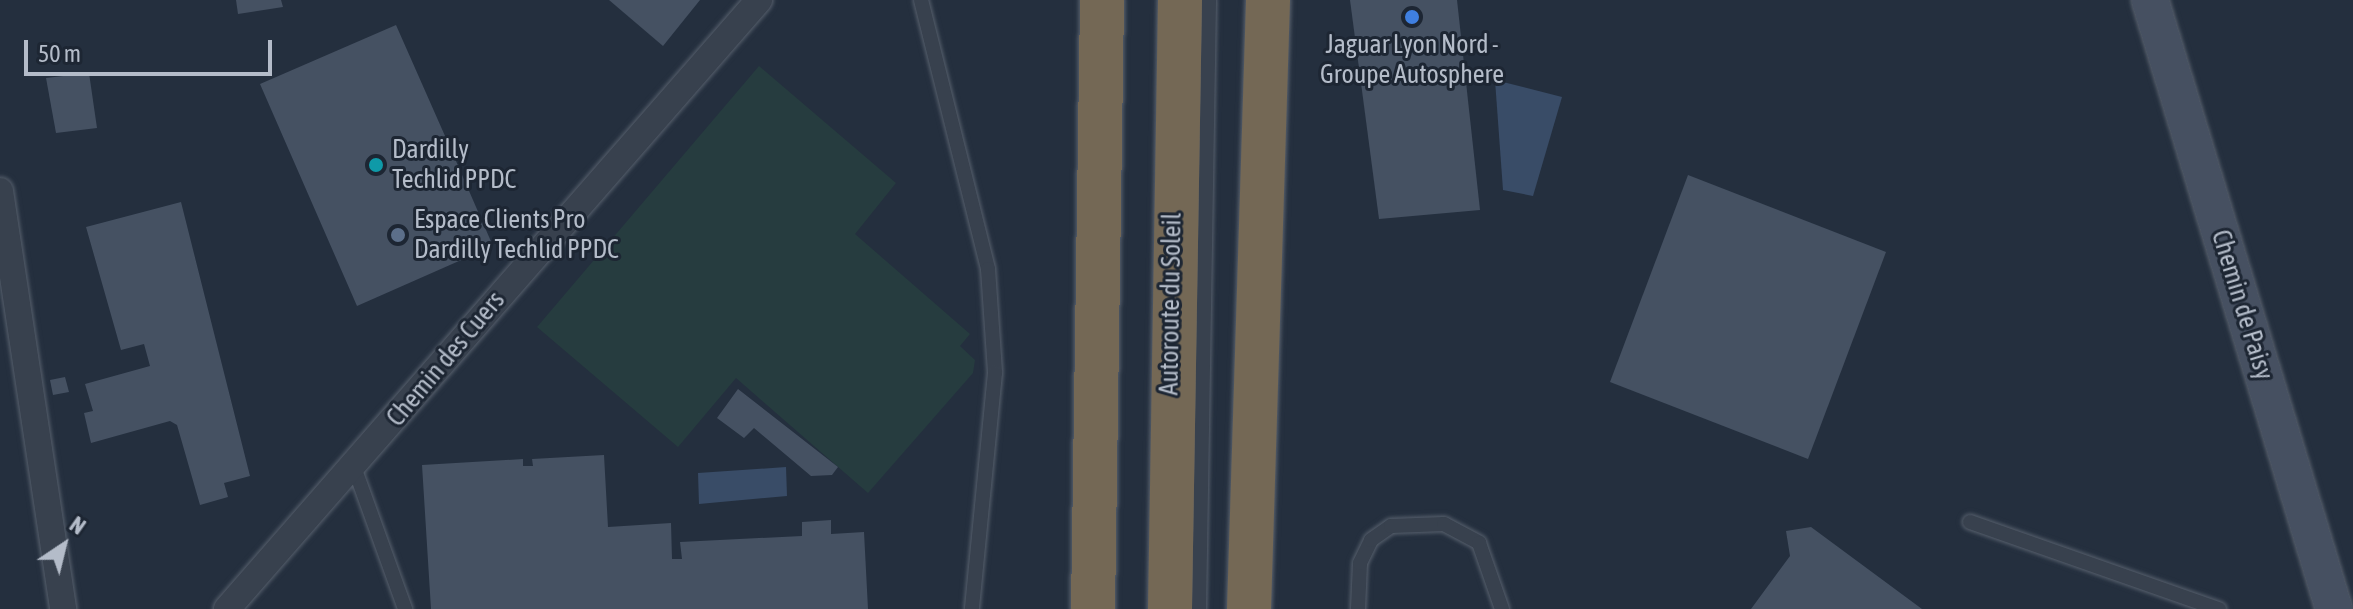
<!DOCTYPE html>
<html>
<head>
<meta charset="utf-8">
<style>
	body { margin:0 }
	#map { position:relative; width:2353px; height:609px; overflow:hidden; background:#242f3e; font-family:"Asap Condensed",sans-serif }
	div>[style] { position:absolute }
	.green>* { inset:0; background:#263c3f }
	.water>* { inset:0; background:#394c67 }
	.building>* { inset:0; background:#455162 }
	.roads { filter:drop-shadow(0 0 2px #565f6c) drop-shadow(0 0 2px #565f6c) }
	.lane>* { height:14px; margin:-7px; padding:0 7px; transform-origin:7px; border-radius:7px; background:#38414e }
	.street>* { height:26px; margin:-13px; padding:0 13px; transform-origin:13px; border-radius:13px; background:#38414e }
	.secondary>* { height:36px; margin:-18px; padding:0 18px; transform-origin:18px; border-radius:18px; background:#465061 }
	.highway>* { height:44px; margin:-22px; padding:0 22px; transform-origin:22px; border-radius:22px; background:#746855 }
	.dots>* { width:22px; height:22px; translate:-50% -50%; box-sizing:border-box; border:4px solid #1d2633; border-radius:50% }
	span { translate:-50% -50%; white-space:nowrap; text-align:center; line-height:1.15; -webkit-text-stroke:6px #1d2633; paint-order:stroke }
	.poi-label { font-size:26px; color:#b4bcc9 }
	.left { translate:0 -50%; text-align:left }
	.street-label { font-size:26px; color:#b4bcc9 }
	.north { position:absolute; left:24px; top:505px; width:80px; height:80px; -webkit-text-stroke:6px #1d2633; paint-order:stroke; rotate:35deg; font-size:22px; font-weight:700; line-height:32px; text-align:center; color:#b4bcc9 }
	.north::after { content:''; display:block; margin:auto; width:28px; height:36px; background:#b4bcc9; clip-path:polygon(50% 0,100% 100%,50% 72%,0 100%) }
	.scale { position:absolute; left:24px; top:40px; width:248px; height:36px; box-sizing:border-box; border:4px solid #b4bcc9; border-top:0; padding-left:10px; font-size:24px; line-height:28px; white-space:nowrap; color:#b4bcc9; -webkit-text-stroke:6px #1d2633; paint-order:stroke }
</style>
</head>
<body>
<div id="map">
	<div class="green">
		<i style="clip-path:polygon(759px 66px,896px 183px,855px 234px,970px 334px,960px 346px,975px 360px,973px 373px,868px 493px,736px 378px,678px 447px,537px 327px)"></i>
	</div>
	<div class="water">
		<i style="clip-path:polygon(1495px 80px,1562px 97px,1533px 196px,1503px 190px)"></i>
		<i style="clip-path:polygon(786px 467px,787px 496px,699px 504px,698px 473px)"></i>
	</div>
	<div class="building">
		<i style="clip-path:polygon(236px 0,281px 0,283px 7px,238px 14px)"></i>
		<i style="clip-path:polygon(609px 0,700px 0,663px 46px)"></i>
		<i style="clip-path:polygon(1350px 0,1457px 0,1480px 210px,1379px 219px)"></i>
		<i style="clip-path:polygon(396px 25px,449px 145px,456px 143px,463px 159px,456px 161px,493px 246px,357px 306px,260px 84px)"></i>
		<i style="clip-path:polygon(89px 73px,97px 128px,56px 133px,46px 78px)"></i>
		<i style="clip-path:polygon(1688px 175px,1886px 252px,1808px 459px,1610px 382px)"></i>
		<i style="clip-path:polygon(181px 202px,250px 476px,224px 483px,228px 497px,200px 505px,177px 425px,170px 421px,91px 443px,84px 413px,93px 411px,85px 384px,150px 366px,144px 344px,121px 350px,86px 227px)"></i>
		<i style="clip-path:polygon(65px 377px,69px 392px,53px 395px,50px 380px)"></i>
		<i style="clip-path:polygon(738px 389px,838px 467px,832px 475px,811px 476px,754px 428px,744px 438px,717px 418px)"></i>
		<i style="clip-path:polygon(604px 455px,608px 527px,671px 523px,672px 559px,682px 559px,680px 542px,802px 536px,802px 522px,831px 520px,831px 534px,864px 532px,868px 609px,431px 609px,422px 465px,523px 459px,523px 466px,533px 466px,532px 459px)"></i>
		<i style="clip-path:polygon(1811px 527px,1922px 609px,1751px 609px,1790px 556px,1786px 531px)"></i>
	</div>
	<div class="roads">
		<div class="lane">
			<i style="left:921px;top:0;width:277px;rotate:76deg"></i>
			<i style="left:988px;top:269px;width:104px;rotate:86.1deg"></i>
			<i style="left:995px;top:373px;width:237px;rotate:95.6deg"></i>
			<i style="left:354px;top:467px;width:151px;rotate:70.2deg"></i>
			<i style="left:1970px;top:522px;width:264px;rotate:19.3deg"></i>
			<i style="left:1199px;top:609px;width:609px;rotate:-89.06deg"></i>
			<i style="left:1358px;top:609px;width:46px;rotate:-87.5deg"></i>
			<i style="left:1360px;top:563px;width:25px;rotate:-64deg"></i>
			<i style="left:1371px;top:540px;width:24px;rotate:-35deg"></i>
			<i style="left:1391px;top:526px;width:53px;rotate:-2.2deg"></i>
			<i style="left:1444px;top:524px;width:40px;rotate:28deg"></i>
			<i style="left:1479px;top:543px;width:70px;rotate:70.8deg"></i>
		</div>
		<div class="street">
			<i style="left:0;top:191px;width:423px;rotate:81.4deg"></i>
			<i style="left:227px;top:609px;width:809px;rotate:-48.86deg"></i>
		</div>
		<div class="secondary">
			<i style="left:2150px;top:0;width:636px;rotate:73.19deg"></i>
		</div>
		<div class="highway">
			<i style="left:1093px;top:609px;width:609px;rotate:-89.15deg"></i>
			<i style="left:1170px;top:609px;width:609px;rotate:-89.06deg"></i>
			<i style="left:1249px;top:609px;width:609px;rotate:-88.21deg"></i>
		</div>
	</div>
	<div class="dots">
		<i style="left:1412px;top:17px;background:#3f7fe0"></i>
		<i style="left:376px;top:165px;background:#0f9aa8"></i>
		<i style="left:398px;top:235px;background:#5c6f8a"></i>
	</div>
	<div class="poi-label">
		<span style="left:1412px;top:60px">Jaguar Lyon Nord -<br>Groupe Autosphere</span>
		<span class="left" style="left:392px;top:165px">Dardilly<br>Techlid PPDC</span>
		<span class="left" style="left:414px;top:235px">Espace Clients Pro<br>Dardilly Techlid PPDC</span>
	</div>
	<div class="street-label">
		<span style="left:1171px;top:304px;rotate:-89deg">Autoroute du Soleil</span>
		<span style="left:2242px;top:305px;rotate:73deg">Chemin de Paisy</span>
		<span style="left:446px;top:359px;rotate:-50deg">Chemin des Cuers</span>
	</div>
	<div class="north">N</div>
	<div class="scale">50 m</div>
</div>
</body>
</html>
